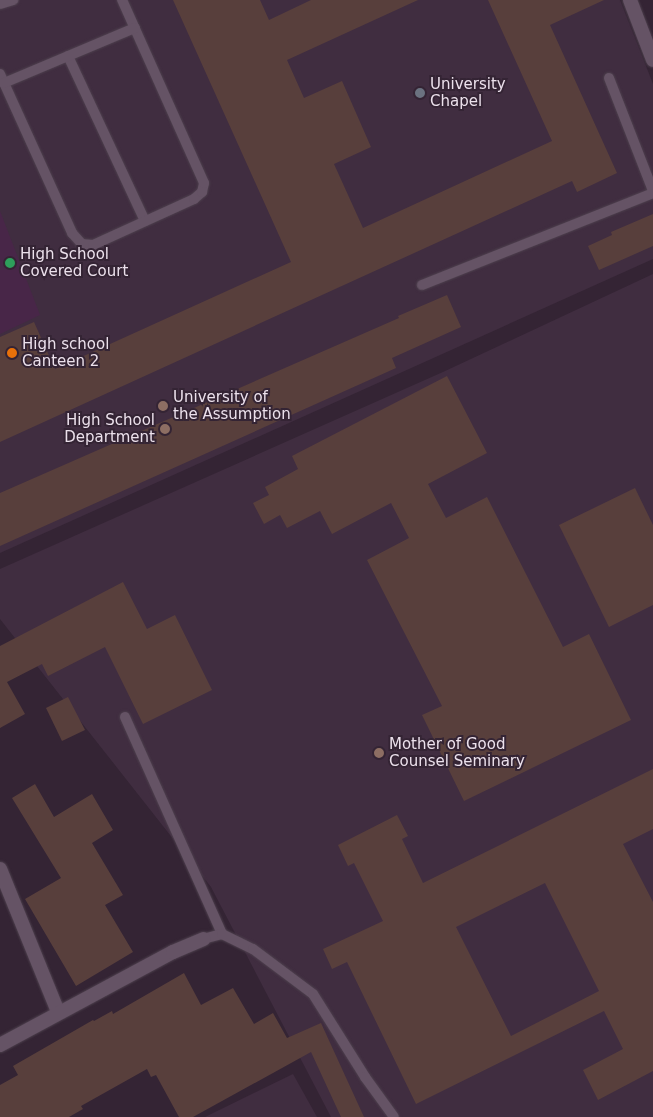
<!DOCTYPE html>
<html>
<head>
<meta charset="utf-8">
<style>
	body { margin:0 }
	#map { position:relative; width:653px; height:1117px; overflow:hidden; background:#342434; font-family:"DejaVu Sans",sans-serif }
	div>[style] { position:absolute }
	.built>* { inset:0; background:#402d40 }
	.green>* { inset:0; background:#482648 }
	.building>* { inset:0; background:#583f3c }
	.roads { filter:drop-shadow(0 0 1px #4d404d) drop-shadow(0 0 1px #4d404d) }
	.service>* { height:10px; margin:-5px; padding:0 5px; transform-origin:5px; border-radius:5px; background:#655365 }
	.minor>* { height:14px; margin:-7px; padding:0 7px; transform-origin:7px; border-radius:7px; background:#655365 }
	.tertiary>* { height:14px; margin:-7px; padding:0 7px; transform-origin:7px; border-radius:7px; background:#655365 }
	.dots>* { width:14px; height:14px; translate:-50% -50%; box-sizing:border-box; border:2px solid #342434; border-radius:50% }
	span { translate:-50% -50%; white-space:nowrap; text-align:center; line-height:1.15; -webkit-text-stroke:4px #342434; paint-order:stroke }
	.poi-label { font-size:15px; color:#ece1ec }
	.left { translate:0 -50%; text-align:left }
	.right { translate:-100% -50%; text-align:right }
</style>
</head>
<body>
<div id="map">
	<div class="built">
		<i style="clip-path:polygon(0 0,620px 0,653px 84px,653px 259px,0 553px)"></i>
		<i style="clip-path:polygon(653px 274px,653px 1117px,331px 1117px,211px 887px,0 619px,0 569px,443px 372px)"></i>
		<i style="clip-path:polygon(293px 1074px,317px 1117px,205px 1117px)"></i>
	</div>
	<div class="green">
		<i style="clip-path:polygon(0 211px,40px 315px,0 334px)"></i>
	</div>
	<div class="building">
		<i style="clip-path:polygon(173px 0,260px 0,269px 20px,311px 0,418px 0,287px 60px,304px 98px,342px 81px,371px 147px,334px 164px,363px 228px,552px 141px,488px 0,604px 0,550px 25px,617px 173px,577px 192px,572px 181px,0 442px,0 337px,34px 322px,55px 369px,291px 262px)"></i>
		<i style="clip-path:polygon(653px 214px,653px 246px,599px 270px,588px 246px,612px 235px,611px 232px)"></i>
		<i style="clip-path:polygon(447px 295px,461px 327px,392px 358px,396px 368px,0 546px,0 493px,399px 318px,398px 316px)"></i>
		<i style="clip-path:polygon(447px 376px,487px 453px,428px 484px,446px 518px,487px 497px,563px 647px,589px 634px,631px 720px,464px 801px,422px 715px,442px 706px,367px 560px,409px 538px,391px 503px,332px 534px,320px 511px,287px 528px,280px 515px,264px 524px,253px 503px,269px 495px,265px 487px,298px 469px,292px 456px)"></i>
		<i style="clip-path:polygon(635px 488px,653px 525px,653px 605px,609px 627px,559px 525px)"></i>
		<i style="clip-path:polygon(123px 582px,147px 629px,175px 615px,212px 690px,143px 724px,105px 647px,48px 676px,42px 664px,7px 682px,25px 714px,0 728px,0 646px)"></i>
		<i style="clip-path:polygon(68px 697px,85px 730px,62px 741px,46px 708px)"></i>
		<i style="clip-path:polygon(evenodd,653px 769px,653px 829px,623px 844px,653px 902px,653px 1071px,598px 1100px,583px 1070px,623px 1049px,604px 1011px,416px 1104px,347px 962px,332px 969px,323px 949px,383px 921px,354px 863px,348px 866px,338px 845px,397px 815px,408px 836px,402px 839px,423px 883px,653px 769px,545px 883px,599px 991px,511px 1036px,456px 927px,545px 883px)"></i>
		<i style="clip-path:polygon(35px 784px,54px 817px,92px 794px,113px 830px,92px 843px,123px 895px,105px 905px,133px 952px,76px 986px,25px 899px,61px 878px,12px 798px)"></i>
		<i style="clip-path:polygon(184px 973px,201px 1005px,233px 988px,254px 1024px,273px 1013px,287px 1038px,321px 1023px,364px 1117px,341px 1117px,311px 1052px,193px 1117px,179px 1117px,156px 1075px,151px 1077px,147px 1069px,81px 1106px,83px 1109px,69px 1117px,0 1117px,0 1085px,18px 1075px,13px 1066px,93px 1020px,94px 1021px,112px 1011px,113px 1014px)"></i>
	</div>
	<div class="roads">
		<div class="service">
			<i style="left:0;top:4px;width:14px;rotate:-17deg"></i>
			<i style="left:68px;top:56px;width:182px;rotate:65deg"></i>
			<i style="left:0;top:74px;width:175px;rotate:65.6deg"></i>
			<i style="left:72px;top:233px;width:15px;rotate:48deg"></i>
			<i style="left:82px;top:244px;width:11px;rotate:5deg"></i>
			<i style="left:93px;top:245px;width:111px;rotate:-24.5deg"></i>
			<i style="left:194px;top:199px;width:11px;rotate:-41deg"></i>
			<i style="left:202px;top:192px;width:9px;rotate:-77deg"></i>
			<i style="left:204px;top:183px;width:201px;rotate:-114.1deg"></i>
			<i style="left:609px;top:78px;width:121px;rotate:68.7deg"></i>
			<i style="left:4px;top:83px;width:142px;rotate:-22.8deg"></i>
			<i style="left:422px;top:285px;width:249px;rotate:-21.7deg"></i>
			<i style="left:125px;top:717px;width:238px;rotate:65.9deg"></i>
			<i style="left:203px;top:939px;width:20px;rotate:-15deg"></i>
			<i style="left:222px;top:934px;width:34px;rotate:26deg"></i>
			<i style="left:253px;top:949px;width:75px;rotate:36.9deg"></i>
			<i style="left:313px;top:994px;width:98px;rotate:57.9deg"></i>
			<i style="left:365px;top:1077px;width:49px;rotate:54.1deg"></i>
		</div>
		<div class="minor">
			<i style="left:0;top:869px;width:154px;rotate:67.9deg"></i>
			<i style="left:0;top:1045px;width:196px;rotate:-28.3deg"></i>
			<i style="left:173px;top:952px;width:33px;rotate:-23deg"></i>
		</div>
		<div class="tertiary">
			<i style="left:630px;top:0;width:64px;rotate:69deg"></i>
		</div>
	</div>
	<div class="dots">
		<i style="left:420px;top:93px;background:#6b7280"></i>
		<i style="left:10px;top:263px;background:#2e9e5b"></i>
		<i style="left:12px;top:353px;background:#e8710a"></i>
		<i style="left:163px;top:406px;background:#8d6e63"></i>
		<i style="left:165px;top:429px;background:#8d6e63"></i>
		<i style="left:379px;top:753px;background:#8d6e63"></i>
	</div>
	<div class="poi-label">
		<span class="left" style="left:430px;top:93px">University<br>Chapel</span>
		<span class="left" style="left:20px;top:263px">High School<br>Covered Court</span>
		<span class="left" style="left:22px;top:353px">High school<br>Canteen 2</span>
		<span class="left" style="left:173px;top:406px">University of<br>the Assumption</span>
		<span class="right" style="left:155px;top:429px">High School<br>Department</span>
		<span class="left" style="left:389px;top:753px">Mother of Good<br>Counsel Seminary</span>
	</div>
</div>
</body>
</html>
